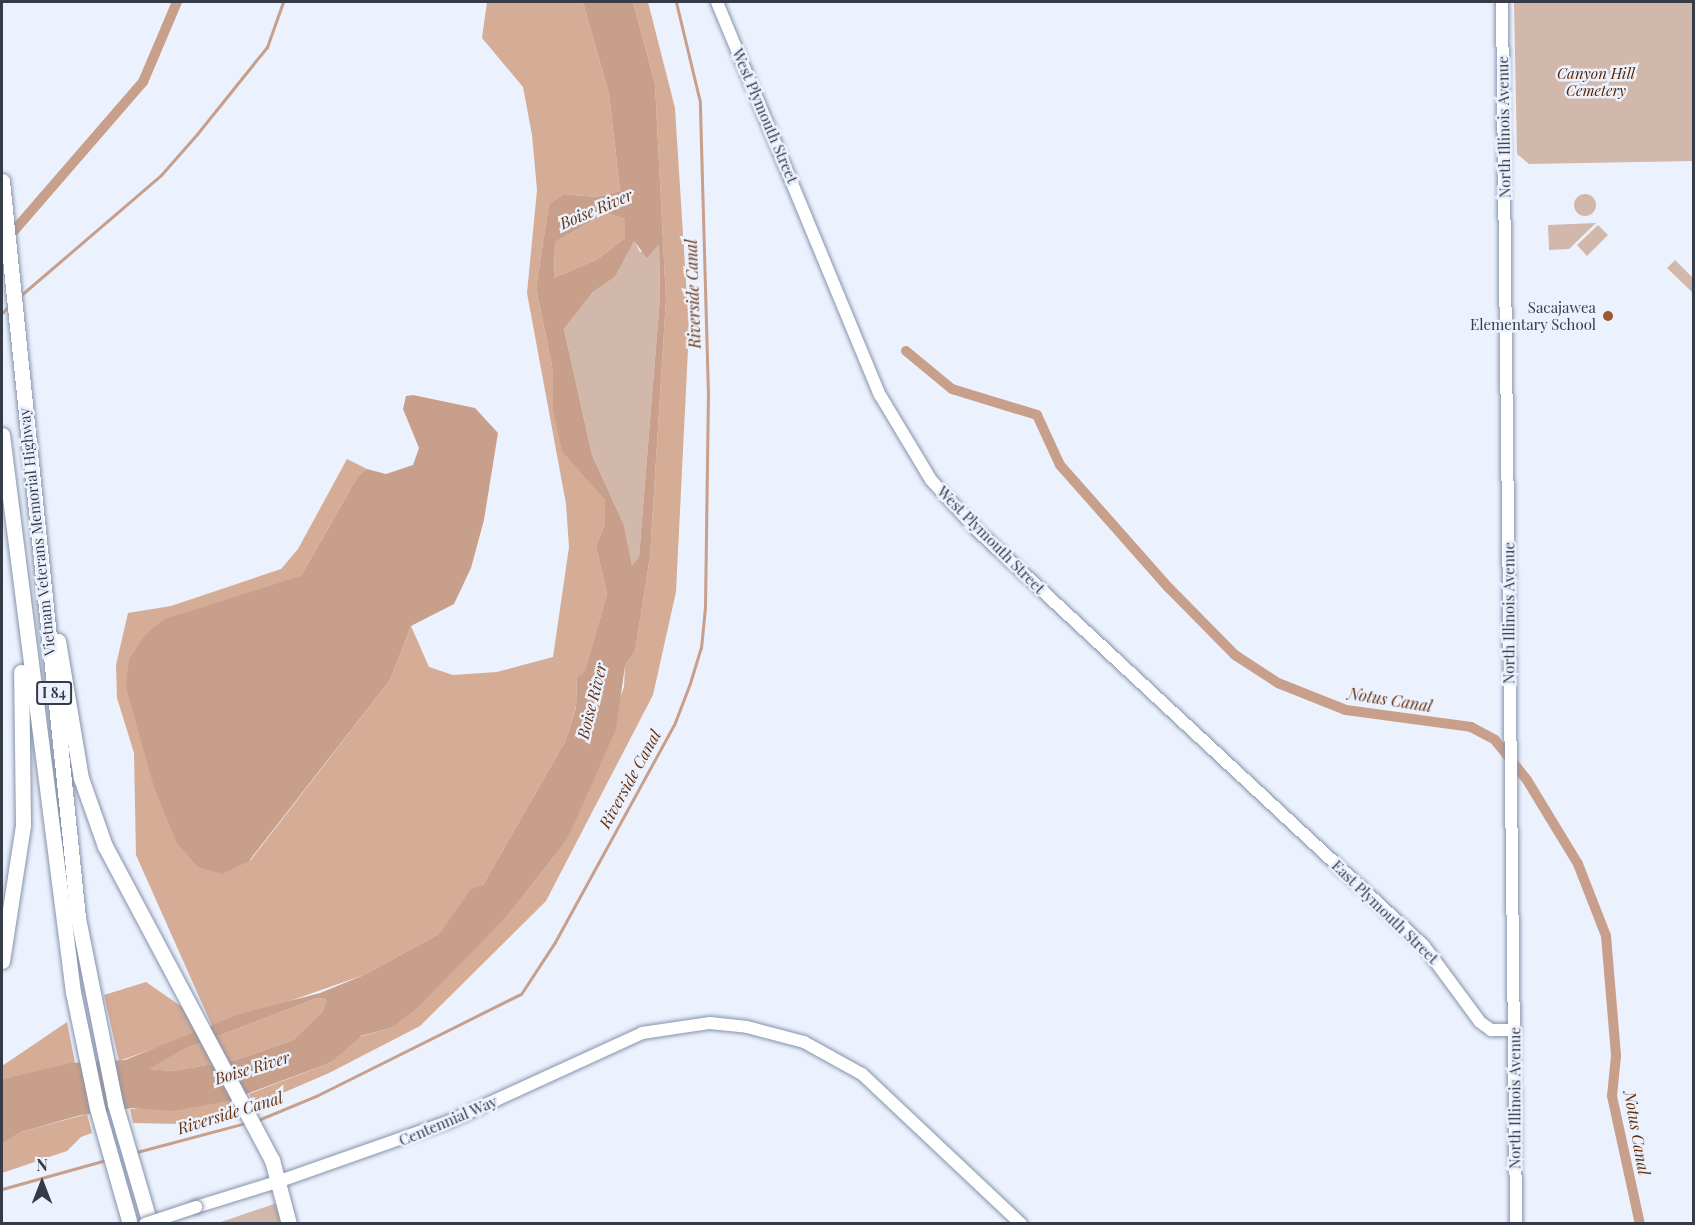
<!DOCTYPE html>
<html>
<head>
<meta charset="utf-8">
<style>
	body { margin:0 }
	#map { position:relative; width:1695px; height:1225px; overflow:hidden; background:#ecf2fd; font-family:"Playfair Display",serif }
	div>[style] { position:absolute }
	.green>* { inset:0; background:#d2b8ab }
	.round { border-radius:50% }
	.forest>* { inset:0; background:#d5ac96 }
	.water>* { inset:0; background:#c89f8a }
	.stream>* { height:3px; margin:-1.5px; padding:0 1.5px; transform-origin:1.5px; border-radius:1.5px; background:#c89f8a }
	.canal>* { height:10px; margin:-5px; padding:0 5px; transform-origin:5px; border-radius:5px; background:#c89f8a }
	.roads { filter:drop-shadow(0 0 2px #8593ac) drop-shadow(0 0 2px #8593ac) }
	.secondary>* { height:12px; margin:-6px; padding:0 6px; transform-origin:6px; border-radius:6px; background:#fff }
	.primary>* { height:12px; margin:-6px; padding:0 6px; transform-origin:6px; border-radius:6px; background:#fff }
	.highway>* { height:15px; margin:-7.5px; padding:0 7.5px; transform-origin:7.5px; border-radius:7.5px; background:#fff }
	.bridges { filter:drop-shadow(0 0 2px #8593ac) drop-shadow(0 0 2px #8593ac) }
	.primary-bridge>* { height:12px; margin:-6px; padding:0 6px; transform-origin:6px; border-radius:6px; background:#fff }
	.dots>* { width:16px; height:16px; translate:-50% -50%; box-sizing:border-box; border:3px solid #ecf2fd; border-radius:50% }
	span { translate:-50% -50%; white-space:nowrap; text-align:center; line-height:1.15; -webkit-text-stroke:5px #ecf2fd; paint-order:stroke }
	.shield-label span { padding:2px 4px; background:#ecf2fd; border:2px solid; border-radius:4px; -webkit-text-stroke-width:0 }
	.shield-label { font-size:14px; color:#363c47; font-weight:700 }
	.park-label { font-size:15px; color:#520; font-style:italic }
	.street-label { font-size:15px; color:#363c47 }
	.poi-label { font-size:15px; color:#363c47 }
	.right { translate:-100% -50%; text-align:right }
	.water-label { font-size:16px; color:#65300f; font-style:italic }
	.frame { position:absolute; inset:0; border:3px solid #363c47; pointer-events:none }
	.north { position:absolute; left:12px; top:1153px; width:60px; height:60px; -webkit-text-stroke:4px #ecf2fd; paint-order:stroke; rotate:0deg; font-size:16px; font-weight:700; line-height:24px; text-align:center; color:#363c47 }
	.north::after { content:''; display:block; margin:auto; width:21px; height:27px; background:#363c47; clip-path:polygon(50% 0,100% 100%,50% 72%,0 100%) }
</style>
</head>
<body>
<div id="map">
	<div class="green">
		<i style="clip-path:polygon(1514px 2px,1693px 2px,1693px 161px,1529px 164px,1517px 154px)"></i>
		<i class="round" style="left:1574px;top:194px;width:22px;height:22px"></i>
		<i style="clip-path:polygon(1596px 223px,1569px 249px,1549px 250px,1548px 225px)"></i>
		<i style="clip-path:polygon(1598px 225px,1608px 235px,1587px 256px,1577px 245px)"></i>
		<i style="clip-path:polygon(634px 240px,640px 252px,659px 243px,660px 297px,639px 557px,632px 567px,624px 525px,592px 455px,564px 329px,593px 292px,615px 277px)"></i>
		<i style="clip-path:polygon(1675px 260px,1693px 278px,1693px 293px,1667px 268px)"></i>
		<i style="clip-path:polygon(277px 1203px,280px 1223px,218px 1223px)"></i>
	</div>
	<div class="forest">
		<i style="clip-path:polygon(487px 2px,583px 2px,609px 94px,620px 191px,596px 197px,564px 194px,549px 204px,536px 288px,553px 371px,553px 410px,605px 500px,605px 524px,596px 546px,607px 594px,585px 672px,577px 677px,576px 706px,566px 740px,483px 885px,471px 890px,439px 934px,364px 975px,213px 1028px,136px 855px,134px 753px,117px 698px,116px 665px,128px 613px,171px 606px,281px 569px,298px 549px,347px 459px,367px 469px,358px 476px,301px 576px,283px 585px,250px 861px,390px 680px,411px 626px,429px 667px,453px 675px,497px 672px,553px 657px,569px 547px,566px 504px,527px 293px,537px 190px,532px 135px,523px 87px,482px 38px)"></i>
		<i style="clip-path:polygon(633px 2px,648px 2px,675px 108px,689px 329px,676px 592px,653px 695px,546px 901px,420px 1026px,329px 1073px,255px 1105px,249px 1094px,332px 1062px,359px 1037px,391px 1028px,508px 915px,567px 840px,624px 687px,625px 666px,635px 651px,650px 557px,666px 299px,655px 84px)"></i>
		<i style="clip-path:polygon(606px 213px,625px 219px,625px 238px,598px 259px,554px 278px,555px 242px)"></i>
		<i style="clip-path:polygon(146px 982px,185px 1009px,198px 1033px,119px 1061px,104px 995px)"></i>
		<i style="clip-path:polygon(317px 998px,326px 999px,323px 1011px,293px 1040px,236px 1060px,173px 1071px,148px 1069px,184px 1049px)"></i>
		<i style="clip-path:polygon(67px 1022px,75px 1063px,2px 1079px,2px 1066px)"></i>
		<i style="clip-path:polygon(234px 1099px,239px 1109px,182px 1124px,133px 1123px,130px 1109px)"></i>
		<i style="clip-path:polygon(87px 1114px,92px 1133px,81px 1137px,67px 1151px,2px 1173px,2px 1144px,21px 1132px)"></i>
	</div>
	<div class="water">
		<i style="clip-path:polygon(evenodd,583px 2px,633px 2px,655px 84px,666px 299px,650px 557px,635px 651px,625px 666px,616px 729px,567px 840px,508px 915px,415px 1010px,391px 1028px,361px 1036px,332px 1062px,228px 1101px,173px 1111px,133px 1108px,81px 1115px,21px 1132px,2px 1144px,2px 1079px,71px 1063px,125px 1060px,240px 1014px,320px 993px,364px 975px,439px 934px,471px 889px,483px 885px,566px 740px,576px 707px,577px 677px,585px 671px,607px 594px,596px 546px,605px 524px,605px 500px,562px 451px,553px 410px,553px 371px,536px 288px,549px 204px,564px 194px,596px 197px,620px 191px,609px 94px,583px 2px,606px 213px,625px 219px,625px 238px,598px 259px,554px 278px,555px 242px,606px 213px,583px 2px,634px 241px,647px 258px,659px 244px,660px 297px,639px 557px,632px 566px,624px 525px,592px 455px,564px 329px,593px 292px,615px 277px,634px 241px,583px 2px,317px 998px,326px 999px,323px 1011px,293px 1040px,236px 1060px,173px 1071px,149px 1069px,184px 1049px,317px 998px)"></i>
		<i style="clip-path:polygon(413px 395px,475px 408px,498px 433px,484px 520px,471px 568px,454px 604px,411px 626px,390px 680px,249px 861px,222px 874px,198px 867px,177px 843px,154px 787px,126px 687px,129px 659px,146px 634px,165px 619px,301px 576px,358px 476px,367px 469px,386px 474px,413px 465px,419px 448px,403px 409px,406px 396px)"></i>
	</div>
	<div class="stream">
		<i style="left:20px;top:296px;width:186px;rotate:-40.6deg"></i>
		<i style="left:161px;top:175px;width:55px;rotate:-48.7deg"></i>
		<i style="left:197px;top:134px;width:112px;rotate:-51.2deg"></i>
		<i style="left:267px;top:47px;width:48px;rotate:-70.4deg"></i>
		<i style="left:2px;top:313px;width:10px;rotate:-45deg"></i>
		<i style="left:258px;top:1120px;width:63px;rotate:-22.5deg"></i>
		<i style="left:316px;top:1096px;width:229px;rotate:-26.5deg"></i>
		<i style="left:521px;top:994px;width:62px;rotate:-56.8deg"></i>
		<i style="left:555px;top:942px;width:247px;rotate:-61.3deg"></i>
		<i style="left:674px;top:725px;width:45px;rotate:-69.1deg"></i>
		<i style="left:690px;top:683px;width:37px;rotate:-73deg"></i>
		<i style="left:701px;top:648px;width:41px;rotate:-84.4deg"></i>
		<i style="left:705px;top:607px;width:212px;rotate:-89.2deg"></i>
		<i style="left:708px;top:395px;width:293px;rotate:-91.6deg"></i>
		<i style="left:700px;top:102px;width:103px;rotate:-103.5deg"></i>
		<i style="left:133px;top:1153px;width:117px;rotate:-14.9deg"></i>
		<i style="left:2px;top:1189px;width:108px;rotate:-15.6deg"></i>
	</div>
	<div class="canal">
		<i style="left:6px;top:240px;width:209px;rotate:-49.1deg"></i>
		<i style="left:143px;top:82px;width:87px;rotate:-67deg"></i>
		<i style="left:906px;top:351px;width:60px;rotate:39.6deg"></i>
		<i style="left:952px;top:389px;width:89px;rotate:17deg"></i>
		<i style="left:1037px;top:415px;width:55px;rotate:65.3deg"></i>
		<i style="left:1060px;top:465px;width:164px;rotate:48.5deg"></i>
		<i style="left:1169px;top:588px;width:94px;rotate:45.4deg"></i>
		<i style="left:1235px;top:655px;width:51px;rotate:33.1deg"></i>
		<i style="left:1278px;top:683px;width:73px;rotate:21.7deg"></i>
		<i style="left:1346px;top:710px;width:126px;rotate:7.7deg"></i>
		<i style="left:1471px;top:727px;width:27px;rotate:28deg"></i>
		<i style="left:1495px;top:740px;width:51px;rotate:51.3deg"></i>
		<i style="left:1527px;top:780px;width:98px;rotate:58.7deg"></i>
		<i style="left:1578px;top:864px;width:77px;rotate:68.7deg"></i>
		<i style="left:1606px;top:936px;width:120px;rotate:85.2deg"></i>
		<i style="left:1616px;top:1056px;width:40px;rotate:95.7deg"></i>
		<i style="left:1612px;top:1096px;width:131px;rotate:77.7deg"></i>
	</div>
	<div class="roads">
		<div class="secondary">
			<i style="left:717px;top:2px;width:425px;rotate:67.5deg"></i>
			<i style="left:880px;top:395px;width:99px;rotate:59deg"></i>
			<i style="left:931px;top:480px;width:68px;rotate:47.4deg"></i>
			<i style="left:977px;top:530px;width:611px;rotate:42.94deg"></i>
			<i style="left:1424px;top:946px;width:94px;rotate:53.6deg"></i>
			<i style="left:1480px;top:1022px;width:14px;rotate:36deg"></i>
			<i style="left:1491px;top:1030px;width:24px"></i>
			<i style="left:1502px;top:2px;width:1222px;rotate:89.34deg"></i>
			<i style="left:280px;top:1181px;width:178px;rotate:-19.4deg"></i>
			<i style="left:448px;top:1122px;width:213px;rotate:-24.6deg"></i>
			<i style="left:642px;top:1033px;width:69px;rotate:-8.4deg"></i>
			<i style="left:710px;top:1023px;width:37px;rotate:6deg"></i>
			<i style="left:747px;top:1027px;width:59px;rotate:14.7deg"></i>
			<i style="left:804px;top:1042px;width:66px;rotate:28.9deg"></i>
			<i style="left:862px;top:1074px;width:219px;rotate:43.3deg"></i>
		</div>
		<div class="primary">
			<i style="left:196px;top:1207px;width:88px;rotate:-17.2deg"></i>
		</div>
		<div class="highway">
			<i style="left:2px;top:181px;width:741px;rotate:84.11deg"></i>
			<i style="left:78px;top:918px;width:190px;rotate:78.7deg"></i>
			<i style="left:115px;top:1104px;width:125px;rotate:73.7deg"></i>
			<i style="left:2px;top:435px;width:562px;rotate:82.74deg"></i>
			<i style="left:73px;top:992px;width:118px;rotate:78.3deg"></i>
			<i style="left:97px;top:1108px;width:121px;rotate:74.1deg"></i>
			<i style="left:58px;top:641px;width:139px;rotate:80.5deg"></i>
			<i style="left:81px;top:778px;width:72px;rotate:70.6deg"></i>
			<i style="left:105px;top:846px;width:356px;rotate:62deg"></i>
			<i style="left:272px;top:1160px;width:66px;rotate:75.1deg"></i>
			<i style="left:2px;top:961px;width:138px;rotate:-81.2deg"></i>
			<i style="left:23px;top:825px;width:153px;rotate:-90.7deg"></i>
		</div>
	</div>
	<div class="bridges">
		<div class="primary-bridge">
			<i style="left:145px;top:1224px;width:54px;rotate:-18.4deg"></i>
		</div>
	</div>
	<div class="dots">
		<i style="left:1608px;top:316px;background:#9d572e"></i>
	</div>
	<div class="shield-label">
		<span style="left:54px;top:693px">I 84</span>
	</div>
	<div class="park-label">
		<span style="left:1596px;top:82px">Canyon Hill<br>Cemetery</span>
	</div>
	<div class="street-label">
		<span style="left:765px;top:116px;rotate:67deg">West Plymouth Street</span>
		<span style="left:1504px;top:127px;rotate:-91deg">North Illinois Avenue</span>
		<span style="left:37px;top:532px;rotate:-96deg">Vietnam Veterans Memorial Highway</span>
		<span style="left:991px;top:540px;rotate:45deg">West Plymouth Street</span>
		<span style="left:1509px;top:613px;rotate:-90deg">North Illinois Avenue</span>
		<span style="left:1385px;top:912px;rotate:44deg">East Plymouth Street</span>
		<span style="left:1515px;top:1098px;rotate:-90deg">North Illinois Avenue</span>
		<span style="left:448px;top:1121px;rotate:-23deg">Centennial Way</span>
	</div>
	<div class="poi-label">
		<span class="right" style="left:1596px;top:316px">Sacajawea<br>Elementary School</span>
	</div>
	<div class="water-label">
		<span style="left:596px;top:209px;rotate:-23deg">Boise River</span>
		<span style="left:693px;top:294px;rotate:-92deg">Riverside Canal</span>
		<span style="left:1390px;top:700px;rotate:9deg">Notus Canal</span>
		<span style="left:592px;top:701px;rotate:-76deg">Boise River</span>
		<span style="left:630px;top:779px;rotate:-61deg">Riverside Canal</span>
		<span style="left:252px;top:1068px;rotate:-17deg">Boise River</span>
		<span style="left:230px;top:1113px;rotate:-17deg">Riverside Canal</span>
		<span style="left:1637px;top:1133px;rotate:80deg">Notus Canal</span>
	</div>
	<div class="frame"></div>
	<div class="north">N</div>
</div>
</body>
</html>
